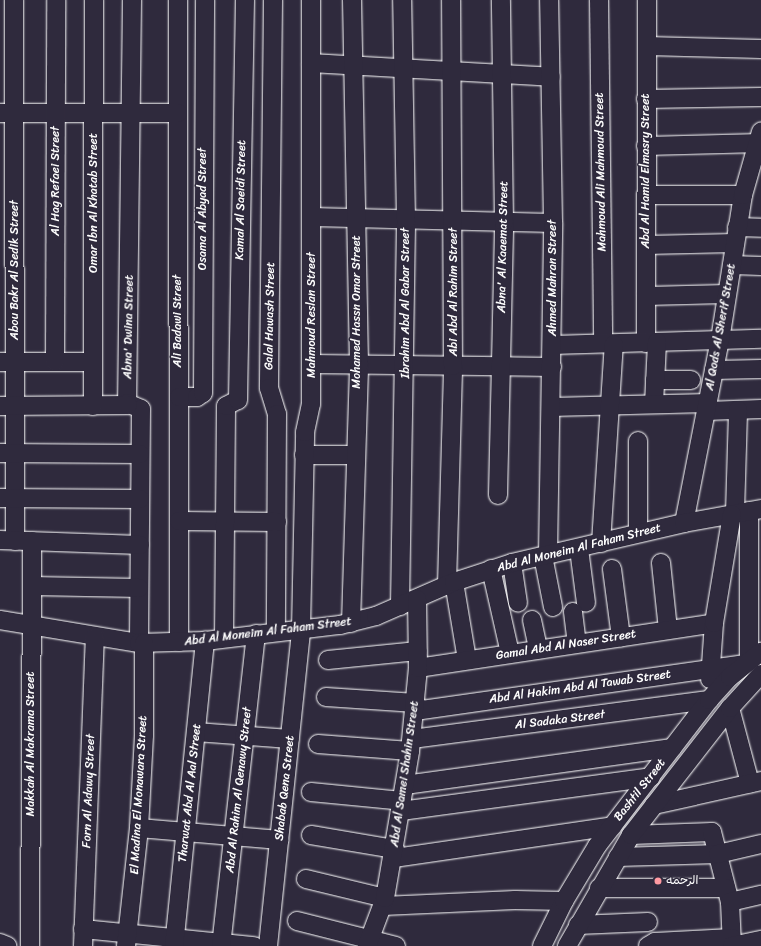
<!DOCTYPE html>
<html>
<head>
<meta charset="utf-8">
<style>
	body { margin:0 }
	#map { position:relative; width:761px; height:946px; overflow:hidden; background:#2f2a3d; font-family:Sriracha,"Playpen Sans Arabic",sans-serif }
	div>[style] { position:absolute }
	.roads { filter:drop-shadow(0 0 1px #fff) drop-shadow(0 0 1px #fff) }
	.minor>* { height:18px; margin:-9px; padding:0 9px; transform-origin:9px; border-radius:9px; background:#2f2a3d }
	.dots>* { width:11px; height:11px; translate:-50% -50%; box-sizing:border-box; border:2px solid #2f2a3d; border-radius:50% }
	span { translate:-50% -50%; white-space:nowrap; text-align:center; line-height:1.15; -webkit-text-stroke:3px #2f2a3d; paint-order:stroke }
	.street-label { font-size:12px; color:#fff }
	.poi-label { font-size:12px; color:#fff }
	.left { translate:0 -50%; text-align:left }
</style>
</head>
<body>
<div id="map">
	<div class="roads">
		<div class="minor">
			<i style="left:14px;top:0;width:541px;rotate:89.89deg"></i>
			<i style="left:132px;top:0;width:403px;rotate:90.7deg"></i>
			<i style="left:127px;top:403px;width:15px;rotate:23deg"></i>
			<i style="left:141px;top:409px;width:234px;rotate:90.5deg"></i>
			<i style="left:178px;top:0;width:642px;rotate:89.91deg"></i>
			<i style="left:273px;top:0;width:388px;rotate:90.6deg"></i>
			<i style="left:269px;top:388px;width:27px;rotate:73deg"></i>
			<i style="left:277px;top:414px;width:217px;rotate:90.3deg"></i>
			<i style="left:599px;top:0;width:343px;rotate:89.3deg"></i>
			<i style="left:647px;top:46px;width:114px;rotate:1.5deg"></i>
			<i style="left:311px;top:63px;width:240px;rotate:3.3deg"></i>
			<i style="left:646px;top:99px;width:115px;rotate:-1deg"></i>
			<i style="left:0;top:113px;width:178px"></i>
			<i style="left:646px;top:146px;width:115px;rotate:-1.5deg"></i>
			<i style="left:646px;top:195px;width:97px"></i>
			<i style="left:312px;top:217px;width:241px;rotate:1.4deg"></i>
			<i style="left:737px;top:227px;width:24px;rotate:2deg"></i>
			<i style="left:646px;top:245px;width:89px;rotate:-1.3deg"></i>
			<i style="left:732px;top:265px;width:29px;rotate:2deg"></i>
			<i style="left:646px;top:296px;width:81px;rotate:-1.4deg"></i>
			<i style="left:646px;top:343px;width:343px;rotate:-89.8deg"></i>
			<i style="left:553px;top:345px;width:208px;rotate:-1.7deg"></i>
			<i style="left:0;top:362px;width:93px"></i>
			<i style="left:55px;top:362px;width:362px;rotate:-89.8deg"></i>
			<i style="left:311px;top:364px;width:241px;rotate:0.7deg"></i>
			<i style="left:714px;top:370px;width:47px;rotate:-1.2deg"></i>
			<i style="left:655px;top:380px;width:36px"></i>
			<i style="left:179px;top:397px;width:18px"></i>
			<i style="left:197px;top:397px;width:7px;rotate:-34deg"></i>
			<i style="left:203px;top:393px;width:393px;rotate:-89.7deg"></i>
			<i style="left:654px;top:404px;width:62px;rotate:-87.2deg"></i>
			<i style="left:0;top:406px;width:128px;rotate:-0.4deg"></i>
			<i style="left:93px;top:406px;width:406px;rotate:-89.9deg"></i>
			<i style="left:551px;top:407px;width:157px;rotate:-1.5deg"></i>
			<i style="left:706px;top:411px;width:55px;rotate:-2.1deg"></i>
			<i style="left:638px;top:441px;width:92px;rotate:90deg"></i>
			<i style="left:0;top:453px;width:140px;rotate:0.4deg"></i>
			<i style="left:304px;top:455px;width:50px"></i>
			<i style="left:498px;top:495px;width:273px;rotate:-88.7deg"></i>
			<i style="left:504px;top:222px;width:222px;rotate:-90.8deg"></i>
			<i style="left:0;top:498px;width:140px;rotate:0.4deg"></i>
			<i style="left:749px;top:511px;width:149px;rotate:90deg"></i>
			<i style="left:735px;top:513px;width:103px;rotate:-88.3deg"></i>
			<i style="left:179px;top:521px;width:98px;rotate:0.6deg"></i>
			<i style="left:684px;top:523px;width:187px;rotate:-78.9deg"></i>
			<i style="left:720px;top:340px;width:147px;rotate:-81deg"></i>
			<i style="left:743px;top:195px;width:66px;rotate:-74.1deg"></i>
			<i style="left:0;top:540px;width:140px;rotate:2deg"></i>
			<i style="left:601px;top:543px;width:199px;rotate:-86.3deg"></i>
			<i style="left:579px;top:549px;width:54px;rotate:82.6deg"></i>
			<i style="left:548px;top:555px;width:332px;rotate:-89.1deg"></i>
			<i style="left:553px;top:223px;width:223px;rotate:-91deg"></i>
			<i style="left:543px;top:556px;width:52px;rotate:78.9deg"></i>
			<i style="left:512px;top:563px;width:40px;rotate:81.5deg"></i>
			<i style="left:661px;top:563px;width:67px;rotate:84deg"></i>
			<i style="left:491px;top:569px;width:86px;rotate:77.3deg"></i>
			<i style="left:612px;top:569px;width:69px;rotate:82.5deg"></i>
			<i style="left:454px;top:582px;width:79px;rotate:80.5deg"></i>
			<i style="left:447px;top:585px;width:219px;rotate:-88.4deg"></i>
			<i style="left:453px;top:366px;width:366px;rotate:-90.3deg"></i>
			<i style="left:32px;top:586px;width:107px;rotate:1.1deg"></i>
			<i style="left:400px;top:606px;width:386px;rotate:-89.1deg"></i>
			<i style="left:406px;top:220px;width:220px;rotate:-91deg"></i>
			<i style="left:573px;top:612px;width:31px;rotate:83deg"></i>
			<i style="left:0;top:620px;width:141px;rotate:9.4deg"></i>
			<i style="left:139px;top:643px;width:66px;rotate:-1.7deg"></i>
			<i style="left:205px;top:641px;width:136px;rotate:-6.8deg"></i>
			<i style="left:340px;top:625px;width:37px;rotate:-14deg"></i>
			<i style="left:376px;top:616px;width:85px;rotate:-23.6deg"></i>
			<i style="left:454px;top:582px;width:61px;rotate:-18.1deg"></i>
			<i style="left:512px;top:563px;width:177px;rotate:-13.1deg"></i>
			<i style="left:684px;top:523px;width:78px;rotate:-10.3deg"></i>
			<i style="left:532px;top:620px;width:30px;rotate:78deg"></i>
			<i style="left:351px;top:623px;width:259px;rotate:-88.2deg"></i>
			<i style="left:359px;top:364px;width:364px;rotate:-91.1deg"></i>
			<i style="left:224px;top:638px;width:232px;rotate:-89.5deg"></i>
			<i style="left:226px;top:406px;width:13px;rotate:-27deg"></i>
			<i style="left:238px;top:400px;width:400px;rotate:-89deg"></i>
			<i style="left:328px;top:660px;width:90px;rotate:-5.7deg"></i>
			<i style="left:418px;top:668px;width:299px;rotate:-8.6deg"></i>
			<i style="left:710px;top:679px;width:56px;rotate:-85.9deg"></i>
			<i style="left:714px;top:623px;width:110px;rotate:-80.6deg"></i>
			<i style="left:326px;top:697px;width:90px;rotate:3.8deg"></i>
			<i style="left:730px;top:708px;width:78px;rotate:75.1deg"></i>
			<i style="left:415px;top:711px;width:332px;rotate:-8.1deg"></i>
			<i style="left:196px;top:732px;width:94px;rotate:4.3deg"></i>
			<i style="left:412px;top:739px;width:300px;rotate:-7.5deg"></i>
			<i style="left:318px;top:744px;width:92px;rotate:4.4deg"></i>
			<i style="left:405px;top:785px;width:270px;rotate:-7.9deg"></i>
			<i style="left:311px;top:792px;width:91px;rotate:5.6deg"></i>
			<i style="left:654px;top:805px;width:110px;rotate:-12.6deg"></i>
			<i style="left:401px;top:811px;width:252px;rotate:-7.7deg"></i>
			<i style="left:139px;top:828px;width:141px;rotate:4.9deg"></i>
			<i style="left:311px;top:835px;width:85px;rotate:9.5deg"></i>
			<i style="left:631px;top:835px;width:81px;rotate:-2.1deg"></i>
			<i style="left:712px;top:832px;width:72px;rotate:75.6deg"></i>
			<i style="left:730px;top:902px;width:44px;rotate:87.4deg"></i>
			<i style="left:618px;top:857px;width:100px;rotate:-1.7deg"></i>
			<i style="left:718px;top:854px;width:44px;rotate:-13.1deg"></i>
			<i style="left:394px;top:858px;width:221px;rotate:-8.3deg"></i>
			<i style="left:306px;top:879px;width:81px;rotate:13.5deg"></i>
			<i style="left:599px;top:888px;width:127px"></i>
			<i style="left:730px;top:902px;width:32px;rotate:-13deg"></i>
			<i style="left:383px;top:906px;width:132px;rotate:-2.6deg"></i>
			<i style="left:515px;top:900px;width:49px;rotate:1.2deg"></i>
			<i style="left:297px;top:921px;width:102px;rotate:14.2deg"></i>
			<i style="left:578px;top:925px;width:70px;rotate:-2.5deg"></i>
			<i style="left:83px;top:929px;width:172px;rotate:5.7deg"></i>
			<i style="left:0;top:943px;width:8px;rotate:23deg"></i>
			<i style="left:30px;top:946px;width:405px;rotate:-89.7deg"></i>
			<i style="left:83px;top:946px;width:309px;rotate:-87.8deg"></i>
			<i style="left:126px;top:946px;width:119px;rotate:-83.7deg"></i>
			<i style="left:139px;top:828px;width:93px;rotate:-86.9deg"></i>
			<i style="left:144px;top:735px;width:92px;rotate:-90deg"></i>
			<i style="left:174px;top:946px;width:307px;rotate:-84.2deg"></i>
			<i style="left:221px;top:946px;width:314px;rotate:-83.6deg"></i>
			<i style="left:268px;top:946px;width:318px;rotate:-84deg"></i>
			<i style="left:301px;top:630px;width:198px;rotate:-88.8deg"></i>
			<i style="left:305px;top:432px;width:29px;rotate:-78deg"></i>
			<i style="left:311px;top:404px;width:404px;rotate:-90deg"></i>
			<i style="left:367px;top:946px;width:51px;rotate:-69.4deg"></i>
			<i style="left:385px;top:898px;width:149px;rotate:-80.3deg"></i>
			<i style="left:410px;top:751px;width:83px;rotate:-84.5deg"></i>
			<i style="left:418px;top:668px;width:69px;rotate:-90.8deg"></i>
			<i style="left:542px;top:946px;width:50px;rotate:-63.9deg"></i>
			<i style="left:564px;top:901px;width:64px;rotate:-59deg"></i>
			<i style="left:597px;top:846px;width:184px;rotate:-52.5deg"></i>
			<i style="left:709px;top:700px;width:31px;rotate:-48deg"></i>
			<i style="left:730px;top:677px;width:40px;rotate:-39deg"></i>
			<i style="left:567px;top:946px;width:128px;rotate:-60deg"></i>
			<i style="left:631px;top:835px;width:161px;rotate:-52.1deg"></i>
			<i style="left:730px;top:708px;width:46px;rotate:-47.6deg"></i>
			<i style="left:648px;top:946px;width:8px;rotate:-30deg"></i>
			<i style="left:655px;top:942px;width:77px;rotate:-3deg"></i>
			<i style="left:732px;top:946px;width:30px;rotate:-12deg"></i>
		</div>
	</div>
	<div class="dots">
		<i style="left:658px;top:881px;background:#ff9aa2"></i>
	</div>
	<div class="street-label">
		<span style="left:646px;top:171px;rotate:-90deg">Abd Al Hamid Elmasry Street</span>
		<span style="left:601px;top:172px;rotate:-91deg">Mahmoud Ali Mahmoud Street</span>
		<span style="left:56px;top:181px;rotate:-90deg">Al Hag Refaei Street</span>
		<span style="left:241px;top:200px;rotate:-89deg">Kamal Al Saeidi Street</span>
		<span style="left:94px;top:203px;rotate:-90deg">Omar Ibn Al Khatab Street</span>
		<span style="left:203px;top:209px;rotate:-90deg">Osama Al Abyad Street</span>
		<span style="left:503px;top:247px;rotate:-89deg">Abna' Al Kaaemat Street</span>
		<span style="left:15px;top:270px;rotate:-90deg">Abou Bakr Al Sedik Street</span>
		<span style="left:553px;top:278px;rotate:-90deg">Ahmed Mahran Street</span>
		<span style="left:454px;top:292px;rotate:-90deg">Abi Abd Al Rahim Street</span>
		<span style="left:406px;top:303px;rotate:-90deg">Ibrahim Abd Al Gabar Street</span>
		<span style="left:357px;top:312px;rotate:-90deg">Mohamed Hassn Omar Street</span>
		<span style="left:312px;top:315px;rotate:-90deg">Mahmoud Reslan Street</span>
		<span style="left:270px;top:316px;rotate:-89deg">Galal Hawash Street</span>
		<span style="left:178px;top:321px;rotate:-90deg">Ali Badawi Street</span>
		<span style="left:129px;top:327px;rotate:-89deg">Abna' Dwina Street</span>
		<span style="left:721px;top:327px;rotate:-80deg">Al Qods Al Sherif Street</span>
		<span style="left:579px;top:548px;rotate:-14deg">Abd Al Moneim Al Faham Street</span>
		<span style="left:268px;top:632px;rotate:-7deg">Abd Al Moneim Al Faham Street</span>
		<span style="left:566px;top:645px;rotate:-9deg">Gamal Abd Al Naser Street</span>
		<span style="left:580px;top:687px;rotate:-8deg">Abd Al Hakim Abd Al Tawab Street</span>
		<span style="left:560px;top:720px;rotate:-7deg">Al Sadaka Street</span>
		<span style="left:31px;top:744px;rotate:-90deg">Makkah Al Makrama Street</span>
		<span style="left:405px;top:774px;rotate:-82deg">Abd Al Samei Shahin Street</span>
		<span style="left:285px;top:788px;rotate:-84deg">Shabab Qena Street</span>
		<span style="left:239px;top:790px;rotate:-84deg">Abd Al Rahim Al Qenawy Street</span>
		<span style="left:640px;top:790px;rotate:-52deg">Bashtil Street</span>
		<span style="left:89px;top:791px;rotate:-88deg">Forn Al Adawy Street</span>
		<span style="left:190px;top:793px;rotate:-84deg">Tharwat Abd Al Aal Street</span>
		<span style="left:139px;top:795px;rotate:-87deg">El Madina El Monawara Street</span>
	</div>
	<div class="poi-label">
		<span class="left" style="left:666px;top:881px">الرحمه</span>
	</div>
</div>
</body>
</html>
